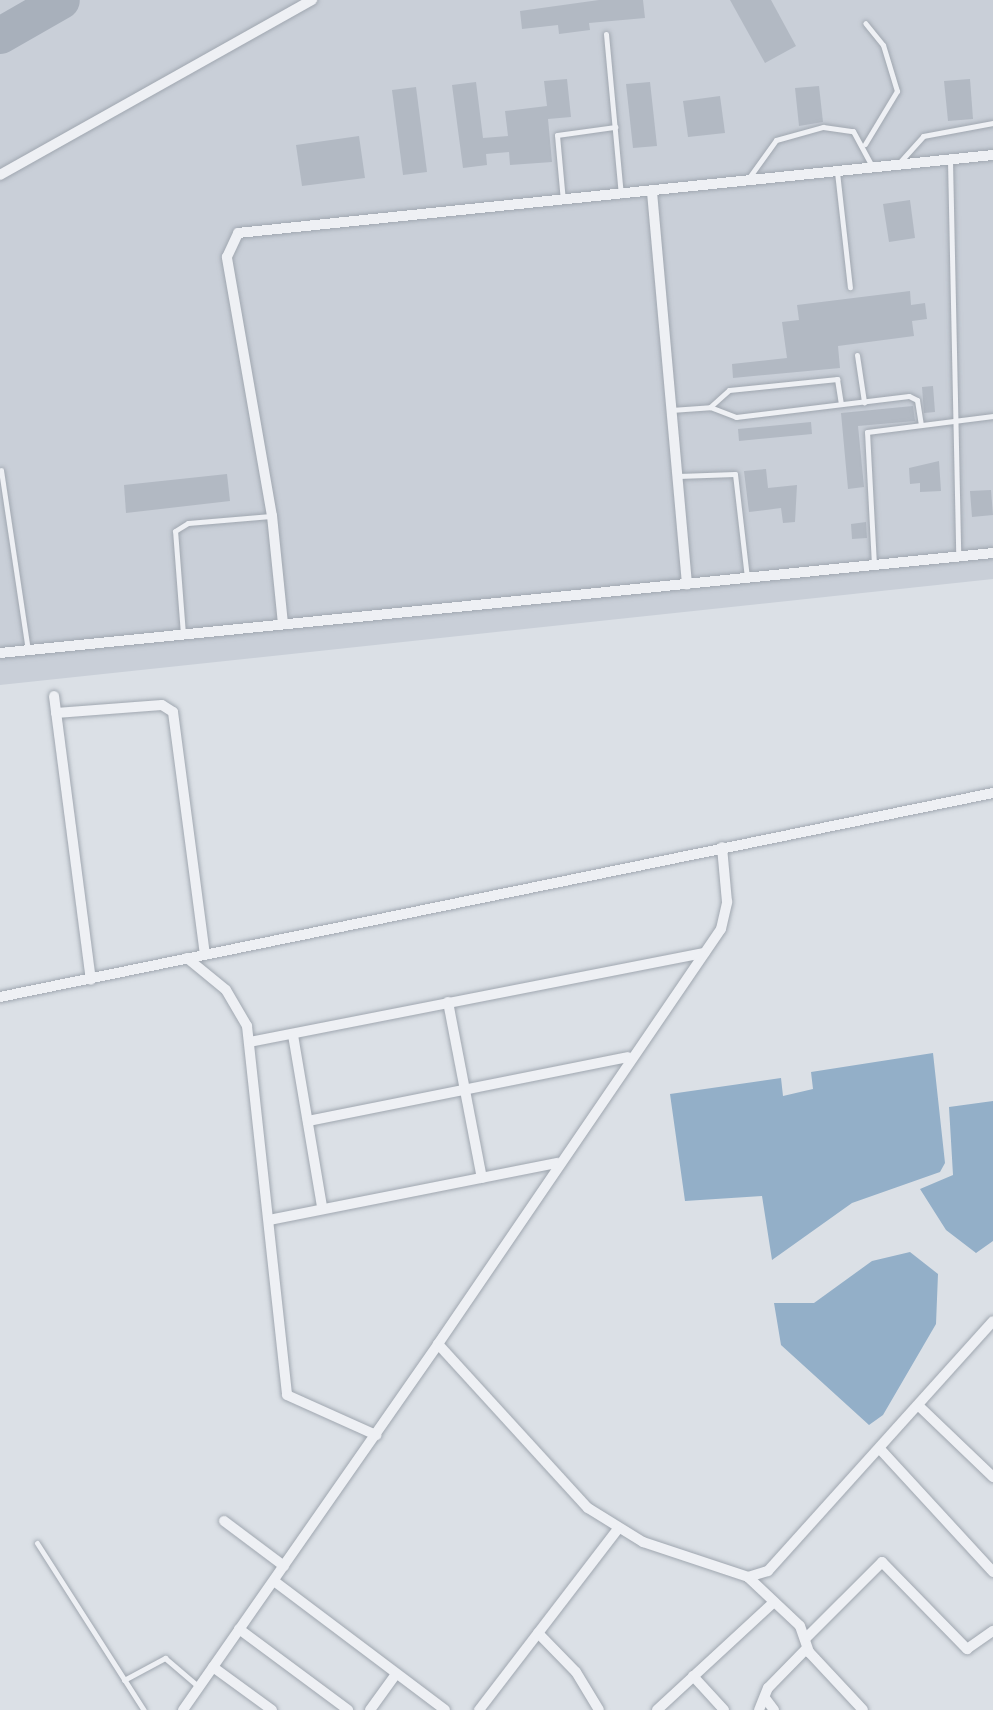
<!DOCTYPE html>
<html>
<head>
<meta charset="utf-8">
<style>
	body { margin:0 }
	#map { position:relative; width:993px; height:1710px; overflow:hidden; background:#dbe0e6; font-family:Overpass,sans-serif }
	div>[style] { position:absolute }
	.built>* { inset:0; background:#c9cfd8 }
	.water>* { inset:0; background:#93afc8 }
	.taxiway>* { height:37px; margin:-18.5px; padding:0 18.5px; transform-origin:18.5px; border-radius:18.5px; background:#a8b0bb }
	.building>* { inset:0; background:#b2b9c3 }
	.roads { filter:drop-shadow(0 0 2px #a0a7b0) drop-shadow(0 0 2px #a0a7b0) }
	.service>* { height:5px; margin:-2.5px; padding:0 2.5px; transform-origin:2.5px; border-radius:2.5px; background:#eef0f4 }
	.minor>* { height:10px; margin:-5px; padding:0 5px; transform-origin:5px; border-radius:5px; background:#eef0f4 }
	span { translate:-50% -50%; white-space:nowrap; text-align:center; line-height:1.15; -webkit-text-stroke:5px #eaeff4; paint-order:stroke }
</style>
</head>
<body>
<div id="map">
	<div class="built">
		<i style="clip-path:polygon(0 0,993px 0,993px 579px,0 685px)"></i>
	</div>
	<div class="water">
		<i style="clip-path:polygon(933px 1053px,945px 1163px,940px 1172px,852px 1203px,772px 1260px,762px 1196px,685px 1201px,670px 1094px,781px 1078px,783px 1096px,813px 1089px,811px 1072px)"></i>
		<i style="clip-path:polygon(993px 1101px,993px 1241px,976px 1253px,946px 1230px,920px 1189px,953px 1175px,949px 1107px)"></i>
		<i style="clip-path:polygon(910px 1252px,938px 1274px,936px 1324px,883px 1415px,869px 1425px,781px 1345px,774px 1303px,814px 1303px,872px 1261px)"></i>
	</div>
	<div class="taxiway">
		<i style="left:0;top:35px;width:70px;rotate:-29.8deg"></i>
	</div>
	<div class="building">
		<i style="clip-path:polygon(599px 0,643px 0,645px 18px,589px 23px,590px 30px,559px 34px,558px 25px,522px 29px,520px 11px)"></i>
		<i style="clip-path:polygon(730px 0,771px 0,796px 46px,765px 63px)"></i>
		<i style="clip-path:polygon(567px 79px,571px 117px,548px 119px,552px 162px,510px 165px,509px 152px,486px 154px,487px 165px,463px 168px,452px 85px,476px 82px,483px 138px,508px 136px,505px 111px,547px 106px,544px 81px)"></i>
		<i style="clip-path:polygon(970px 79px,973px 119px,948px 121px,944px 81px)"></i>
		<i style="clip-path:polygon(650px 82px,657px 146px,633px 148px,626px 84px)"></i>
		<i style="clip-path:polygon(819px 86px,823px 122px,799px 126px,795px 88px)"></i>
		<i style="clip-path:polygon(416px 87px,427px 172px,403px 175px,392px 90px)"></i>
		<i style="clip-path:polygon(720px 96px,725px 133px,688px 137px,683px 101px)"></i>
		<i style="clip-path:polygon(359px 136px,365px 178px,302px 186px,296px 145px)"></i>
		<i style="clip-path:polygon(910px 200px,915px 238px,889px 242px,883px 204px)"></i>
		<i style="clip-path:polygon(910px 291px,911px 305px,925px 303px,927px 319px,912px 321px,914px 336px,838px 346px,840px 368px,733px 378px,732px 364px,787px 358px,782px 322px,799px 320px,797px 305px)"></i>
		<i style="clip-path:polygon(933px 386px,935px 412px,924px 413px,922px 387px)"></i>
		<i style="clip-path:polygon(913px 406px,915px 421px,858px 426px,864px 487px,848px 489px,841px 413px)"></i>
		<i style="clip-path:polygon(811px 422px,812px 434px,739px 441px,738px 429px)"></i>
		<i style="clip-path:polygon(939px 461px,941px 491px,920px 492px,920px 483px,910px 484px,909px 468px)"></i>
		<i style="clip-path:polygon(766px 469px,768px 488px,797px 485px,795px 522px,783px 523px,781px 508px,749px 512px,744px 471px)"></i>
		<i style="clip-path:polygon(227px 474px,230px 501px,126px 513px,124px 485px)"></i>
		<i style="clip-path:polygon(991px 490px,993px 515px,972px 517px,970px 491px)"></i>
		<i style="clip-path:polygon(866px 522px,867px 538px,852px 539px,851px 524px)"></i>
	</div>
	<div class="roads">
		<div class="service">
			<i style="left:606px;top:34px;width:162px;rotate:84.7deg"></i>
			<i style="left:865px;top:144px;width:62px;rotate:-58.9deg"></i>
			<i style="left:897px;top:91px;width:48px;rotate:-106.9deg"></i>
			<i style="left:883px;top:45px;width:28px;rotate:-129deg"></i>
			<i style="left:950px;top:160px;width:396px;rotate:88.8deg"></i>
			<i style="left:899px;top:163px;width:36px;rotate:-48deg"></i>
			<i style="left:923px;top:136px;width:71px;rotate:-10.5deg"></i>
			<i style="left:837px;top:172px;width:116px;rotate:83.6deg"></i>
			<i style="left:748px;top:179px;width:48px;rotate:-54.3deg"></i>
			<i style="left:776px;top:140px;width:49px;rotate:-15.5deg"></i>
			<i style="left:823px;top:127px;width:30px;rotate:8deg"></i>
			<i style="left:853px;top:131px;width:42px;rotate:61.6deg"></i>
			<i style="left:563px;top:201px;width:66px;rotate:-95.2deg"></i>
			<i style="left:557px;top:135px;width:59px;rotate:-7.9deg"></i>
			<i style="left:857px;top:355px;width:48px;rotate:81.5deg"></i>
			<i style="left:710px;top:407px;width:25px;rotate:-42deg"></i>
			<i style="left:729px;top:390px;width:109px;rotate:-5.8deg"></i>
			<i style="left:837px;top:379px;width:25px;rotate:81deg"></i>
			<i style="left:671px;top:410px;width:39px;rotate:-4deg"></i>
			<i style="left:710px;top:407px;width:28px;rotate:21deg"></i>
			<i style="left:736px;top:417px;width:174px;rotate:-6.9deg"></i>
			<i style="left:909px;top:396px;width:9px;rotate:27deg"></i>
			<i style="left:917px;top:400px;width:25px;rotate:81deg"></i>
			<i style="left:1px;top:470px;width:182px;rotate:81.5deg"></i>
			<i style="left:678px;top:476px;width:57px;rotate:-2deg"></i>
			<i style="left:735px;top:474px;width:105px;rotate:83.4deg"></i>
			<i style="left:874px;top:565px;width:133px;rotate:-93deg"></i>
			<i style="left:867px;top:432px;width:127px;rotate:-7.2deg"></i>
			<i style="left:183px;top:634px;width:103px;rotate:-94.4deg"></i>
			<i style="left:175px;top:531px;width:15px;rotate:-32deg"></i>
			<i style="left:188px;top:523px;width:83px;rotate:-4.8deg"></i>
			<i style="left:37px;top:1543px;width:198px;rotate:57.4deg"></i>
			<i style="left:124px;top:1680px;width:47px;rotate:-28.2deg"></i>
			<i style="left:165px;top:1658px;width:45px;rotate:40.5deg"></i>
		</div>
		<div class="minor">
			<i style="left:0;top:175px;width:358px;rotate:-29.3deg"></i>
			<i style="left:652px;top:192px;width:394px;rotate:84.9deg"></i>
			<i style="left:283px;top:624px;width:109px;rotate:-95.8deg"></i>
			<i style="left:272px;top:516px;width:263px;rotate:-99.9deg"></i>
			<i style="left:227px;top:257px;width:26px;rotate:-65deg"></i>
			<i style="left:238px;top:233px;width:759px;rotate:-5.9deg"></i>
			<i style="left:0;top:653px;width:998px;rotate:-5.75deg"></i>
			<i style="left:54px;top:696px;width:286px;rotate:82.6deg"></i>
			<i style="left:56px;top:713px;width:106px;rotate:-4.3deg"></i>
			<i style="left:162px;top:705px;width:13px;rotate:32deg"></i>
			<i style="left:173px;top:712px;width:245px;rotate:82.5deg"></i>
			<i style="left:187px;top:958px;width:50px;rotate:39.4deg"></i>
			<i style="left:226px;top:990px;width:42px;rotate:59.7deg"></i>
			<i style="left:247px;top:1026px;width:371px;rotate:83.8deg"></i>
			<i style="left:287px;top:1395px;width:98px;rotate:24.2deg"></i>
			<i style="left:0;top:997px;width:1014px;rotate:-11.61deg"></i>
			<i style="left:448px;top:1002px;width:179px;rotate:79.1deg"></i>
			<i style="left:293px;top:1035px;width:174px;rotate:80.4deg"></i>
			<i style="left:250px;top:1042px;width:463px;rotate:-11.1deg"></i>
			<i style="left:308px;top:1121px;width:326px;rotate:-11.3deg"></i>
			<i style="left:269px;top:1220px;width:294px;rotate:-11.2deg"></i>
			<i style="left:438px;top:1344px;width:502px;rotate:-55.71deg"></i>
			<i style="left:721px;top:929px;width:28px;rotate:-77deg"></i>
			<i style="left:727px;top:902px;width:55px;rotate:-95.2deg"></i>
			<i style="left:921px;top:1408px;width:100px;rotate:43.8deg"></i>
			<i style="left:880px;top:1449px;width:167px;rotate:47.4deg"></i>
			<i style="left:224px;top:1521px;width:75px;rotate:36.9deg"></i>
			<i style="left:748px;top:1577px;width:71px;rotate:43.3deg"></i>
			<i style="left:800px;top:1626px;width:28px;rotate:71deg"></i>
			<i style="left:809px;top:1652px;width:79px;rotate:47deg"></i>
			<i style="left:274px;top:1581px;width:214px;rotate:37deg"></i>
			<i style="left:239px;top:1629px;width:136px;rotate:36.6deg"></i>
			<i style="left:538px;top:1633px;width:54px;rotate:45.7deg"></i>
			<i style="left:576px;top:1672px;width:44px;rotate:58.8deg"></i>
			<i style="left:805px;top:1639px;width:109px;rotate:-45deg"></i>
			<i style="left:882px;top:1562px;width:122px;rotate:45.7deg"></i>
			<i style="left:967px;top:1649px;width:32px;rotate:-35deg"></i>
			<i style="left:213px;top:1667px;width:73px;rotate:36.1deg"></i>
			<i style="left:693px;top:1676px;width:46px;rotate:47.6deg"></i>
			<i style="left:765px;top:1698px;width:15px;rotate:53deg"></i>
			<i style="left:183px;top:1710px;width:446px;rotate:-55.1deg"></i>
			<i style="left:438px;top:1344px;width:222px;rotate:47.6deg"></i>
			<i style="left:588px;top:1508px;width:65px;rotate:31.7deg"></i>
			<i style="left:643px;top:1542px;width:111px;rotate:18.4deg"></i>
			<i style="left:748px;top:1577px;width:21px;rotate:-17deg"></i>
			<i style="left:768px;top:1571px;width:336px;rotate:-48deg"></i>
			<i style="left:370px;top:1710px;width:44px;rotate:-54.2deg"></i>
			<i style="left:479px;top:1710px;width:228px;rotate:-52.5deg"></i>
			<i style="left:657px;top:1710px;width:159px;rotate:-42.7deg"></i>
			<i style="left:759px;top:1710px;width:24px;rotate:-68deg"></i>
			<i style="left:768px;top:1688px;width:56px;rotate:-45.7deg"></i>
		</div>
	</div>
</div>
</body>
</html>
